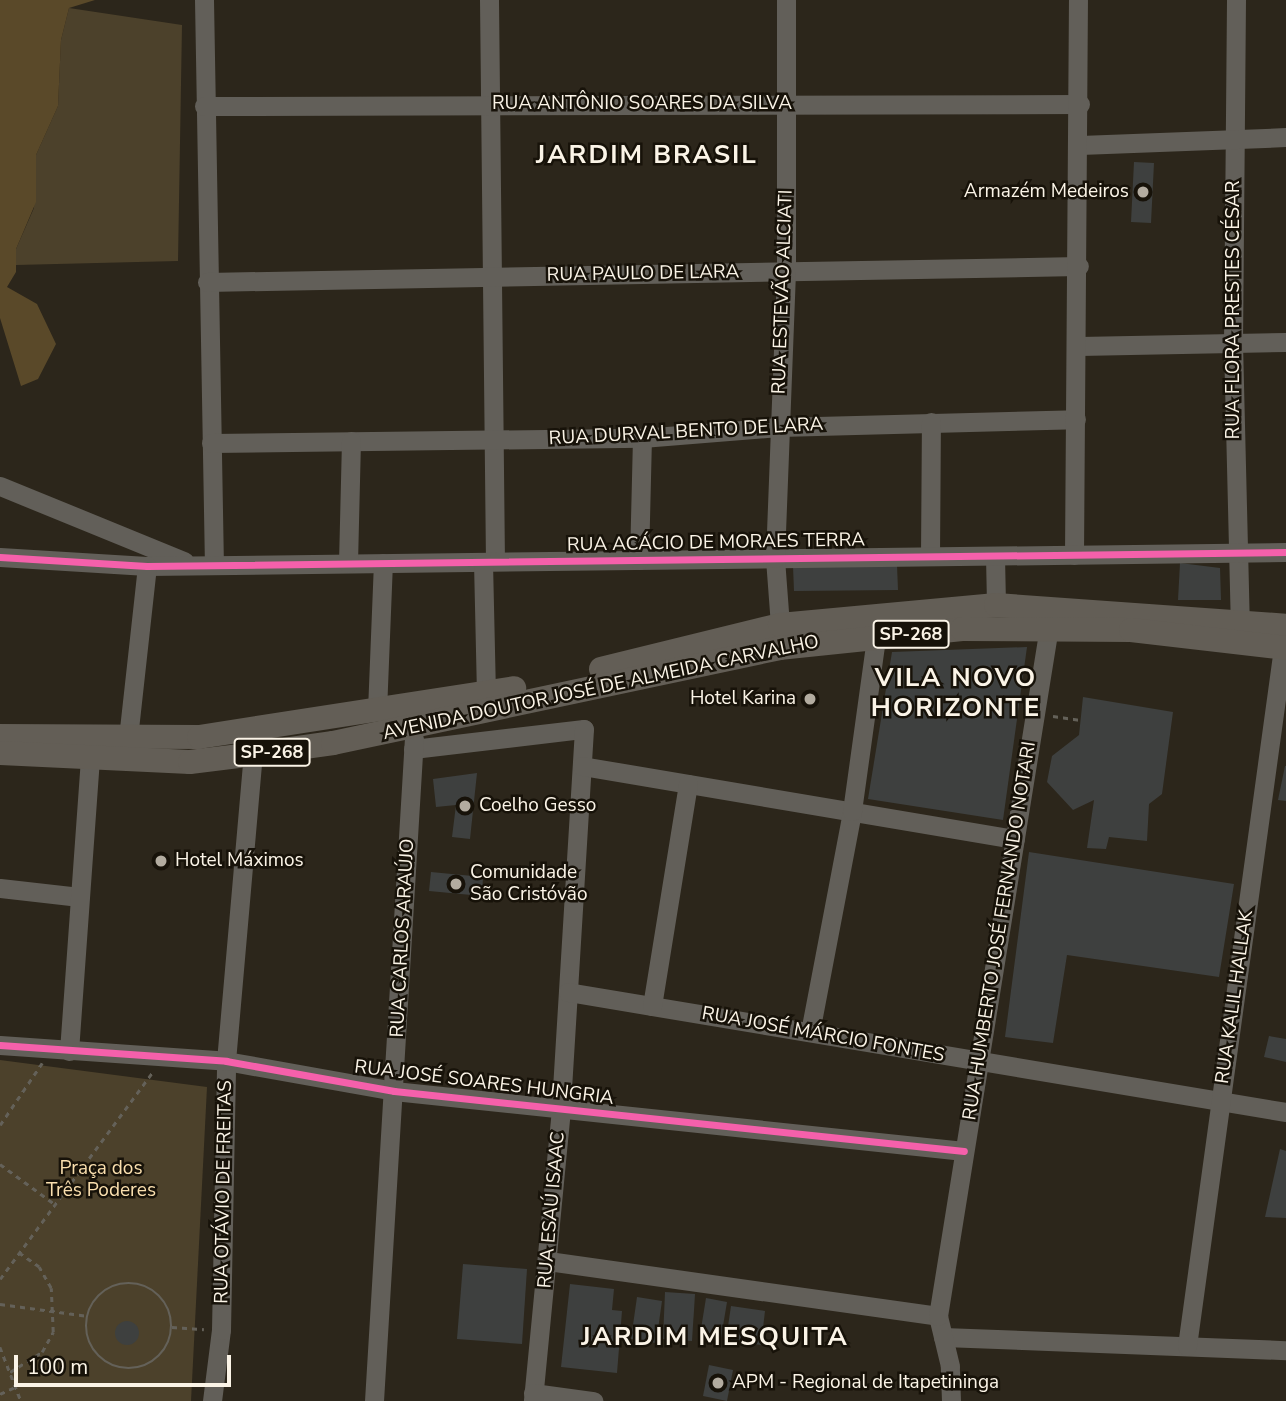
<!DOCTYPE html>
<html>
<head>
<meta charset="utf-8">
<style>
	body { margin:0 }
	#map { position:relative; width:1286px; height:1401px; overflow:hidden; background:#2c261b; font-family:"Nunito Sans",sans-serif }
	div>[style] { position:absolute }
	.green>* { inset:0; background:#4c412b }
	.forest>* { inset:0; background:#5a4929 }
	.building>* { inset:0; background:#3e403f }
	.round { border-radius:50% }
	.path>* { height:2.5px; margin-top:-1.25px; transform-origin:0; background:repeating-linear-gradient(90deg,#646159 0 5px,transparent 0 10px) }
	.path>.ring { margin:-1.25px; padding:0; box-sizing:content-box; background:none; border:2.5px solid #646159; border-radius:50% }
	.minor>* { height:19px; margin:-9.5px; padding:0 9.5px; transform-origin:9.5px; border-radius:9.5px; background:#625f59 }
	.major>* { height:24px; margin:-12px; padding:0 12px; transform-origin:12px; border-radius:12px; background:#635e56 }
	.cycleway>* { height:7px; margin:-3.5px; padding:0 3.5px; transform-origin:3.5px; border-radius:3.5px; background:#f560ab }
	.dots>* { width:19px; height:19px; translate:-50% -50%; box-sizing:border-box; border:4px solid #171209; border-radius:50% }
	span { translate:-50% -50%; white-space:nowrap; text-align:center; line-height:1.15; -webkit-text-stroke:5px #171209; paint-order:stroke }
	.shield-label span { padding:2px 5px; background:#171209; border:2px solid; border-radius:5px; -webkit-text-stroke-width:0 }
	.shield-label { font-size:18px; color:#fbf4e7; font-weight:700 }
	.street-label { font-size:19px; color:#fbf4e7 }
	.poi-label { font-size:19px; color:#fbf4e7 }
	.right { translate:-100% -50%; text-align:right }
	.left { translate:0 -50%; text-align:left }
	.park-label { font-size:19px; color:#fadfae }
	.district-label { font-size:26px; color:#fbf4e7; font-weight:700; letter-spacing:2px }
	.scale { position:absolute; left:14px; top:1355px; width:217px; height:32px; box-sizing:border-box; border:4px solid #fbf4e7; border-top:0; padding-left:9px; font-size:21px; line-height:24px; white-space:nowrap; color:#fbf4e7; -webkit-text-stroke:5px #171209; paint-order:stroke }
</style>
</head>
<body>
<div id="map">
	<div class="green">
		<i style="clip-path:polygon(69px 8px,182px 25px,178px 261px,16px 265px,16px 249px,34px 208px,36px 155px,58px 106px,61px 40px)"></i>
		<i style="clip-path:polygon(0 1060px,207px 1087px,191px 1401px,0 1401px)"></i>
	</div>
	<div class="forest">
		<i style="clip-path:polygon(0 0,95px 0,69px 8px,61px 40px,58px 106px,36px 155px,36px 202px,16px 249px,16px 272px,7px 287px,37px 304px,56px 344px,38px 379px,21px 386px,0 318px)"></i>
	</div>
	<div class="building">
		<i style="clip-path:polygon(1134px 162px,1154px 163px,1151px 223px,1131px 222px)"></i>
		<i style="clip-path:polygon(1180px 563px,1220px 568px,1221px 600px,1178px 600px)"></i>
		<i style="clip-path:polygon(897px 565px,898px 590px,794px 591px,793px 566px)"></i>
		<i style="clip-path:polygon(1027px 647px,1003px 820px,868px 799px,892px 652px)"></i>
		<i style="clip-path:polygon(1083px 697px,1173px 712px,1162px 794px,1149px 804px,1147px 841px,1109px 837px,1106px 849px,1087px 848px,1094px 800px,1073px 810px,1047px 782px,1052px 756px,1079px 735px)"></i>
		<i style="clip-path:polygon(1285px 766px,1286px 766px,1286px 801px,1278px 800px)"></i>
		<i style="clip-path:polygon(477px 773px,470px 839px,452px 837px,456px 805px,436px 807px,433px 779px)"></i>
		<i style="clip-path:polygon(1029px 852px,1234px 884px,1219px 977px,1067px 955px,1053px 1043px,1005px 1037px)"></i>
		<i style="clip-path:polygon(431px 872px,483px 877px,482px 896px,429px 891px)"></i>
		<i style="clip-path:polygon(1269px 1036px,1286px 1039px,1286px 1062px,1264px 1057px)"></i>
		<i style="clip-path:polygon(1280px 1149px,1286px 1151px,1286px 1218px,1265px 1217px)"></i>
		<i style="clip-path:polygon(463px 1264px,527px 1269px,522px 1344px,457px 1339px)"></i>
		<i style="clip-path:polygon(570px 1284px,614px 1289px,612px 1310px,622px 1311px,617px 1373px,561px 1367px)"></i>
		<i style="clip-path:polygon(665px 1292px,695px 1294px,692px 1341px,663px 1339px)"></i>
		<i style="clip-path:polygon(637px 1297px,662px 1301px,656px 1343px,631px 1339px)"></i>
		<i style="clip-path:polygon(706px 1298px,727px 1302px,721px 1338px,700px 1335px)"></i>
		<i style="clip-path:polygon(731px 1306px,765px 1311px,761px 1345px,726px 1340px)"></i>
		<i class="round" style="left:115px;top:1321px;width:24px;height:24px"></i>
		<i style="clip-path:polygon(709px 1365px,733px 1370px,727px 1401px,703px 1396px)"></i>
	</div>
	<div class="path">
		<i style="left:1053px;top:716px;width:28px;rotate:8deg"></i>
		<i style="left:0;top:1125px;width:75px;rotate:-55.9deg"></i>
		<i style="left:0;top:1164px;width:69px;rotate:36.2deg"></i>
		<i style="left:0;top:1279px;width:256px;rotate:-53.6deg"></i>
		<i class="ring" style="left:86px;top:1283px;width:83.5px;height:83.5px"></i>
		<i style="left:0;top:1304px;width:89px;rotate:7.8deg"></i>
		<i style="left:172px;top:1327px;width:32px;rotate:4deg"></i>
		<i style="left:0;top:1347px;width:58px;rotate:68.7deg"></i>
		<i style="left:10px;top:1372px;width:38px;rotate:-32deg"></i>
		<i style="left:42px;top:1352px;width:23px;rotate:-61deg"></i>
		<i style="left:53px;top:1332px;width:44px;rotate:-92.6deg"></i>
		<i style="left:51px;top:1288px;width:24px;rotate:-120deg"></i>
		<i style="left:39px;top:1267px;width:24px;rotate:-145deg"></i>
		<i style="left:0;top:1394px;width:17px;rotate:-25deg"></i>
	</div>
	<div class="minor">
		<i style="left:204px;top:0;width:565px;rotate:88.99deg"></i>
		<i style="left:489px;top:0;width:561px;rotate:89.39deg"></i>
		<i style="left:1236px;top:0;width:343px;rotate:90.5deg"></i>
		<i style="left:1233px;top:343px;width:277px;rotate:88.6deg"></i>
		<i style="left:204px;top:106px;width:876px;rotate:-0.13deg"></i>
		<i style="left:1080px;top:145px;width:206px;rotate:-2.2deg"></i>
		<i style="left:207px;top:282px;width:872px;rotate:-1.05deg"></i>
		<i style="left:1079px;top:346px;width:207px;rotate:-1.1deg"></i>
		<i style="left:211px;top:443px;width:431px;rotate:-0.7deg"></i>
		<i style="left:642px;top:438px;width:137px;rotate:-4.6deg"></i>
		<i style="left:779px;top:427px;width:297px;rotate:-1.5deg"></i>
		<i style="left:0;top:486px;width:199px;rotate:22.2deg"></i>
		<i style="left:1074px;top:555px;width:555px;rotate:-89.59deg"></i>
		<i style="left:930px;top:556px;width:134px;rotate:-89.6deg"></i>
		<i style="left:995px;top:556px;width:49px;rotate:88.8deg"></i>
		<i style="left:0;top:557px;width:147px;rotate:3.5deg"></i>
		<i style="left:147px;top:566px;width:1139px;rotate:-0.7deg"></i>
		<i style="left:639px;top:560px;width:122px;rotate:-88.6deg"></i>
		<i style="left:483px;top:562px;width:131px;rotate:88.7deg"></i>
		<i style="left:348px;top:563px;width:122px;rotate:-88.6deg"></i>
		<i style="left:780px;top:625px;width:67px;rotate:-94.3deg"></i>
		<i style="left:775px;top:558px;width:287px;rotate:-87.8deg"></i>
		<i style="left:786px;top:271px;width:271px;rotate:-90deg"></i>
		<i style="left:377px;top:711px;width:148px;rotate:-87.7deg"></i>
		<i style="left:128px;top:738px;width:173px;rotate:-83.7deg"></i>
		<i style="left:413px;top:749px;width:172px;rotate:-6.7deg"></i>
		<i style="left:584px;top:729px;width:381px;rotate:93.5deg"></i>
		<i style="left:561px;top:1109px;width:293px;rotate:95.5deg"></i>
		<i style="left:582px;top:766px;width:439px;rotate:9.6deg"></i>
		<i style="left:0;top:888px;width:80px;rotate:6.5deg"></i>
		<i style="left:568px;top:992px;width:728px;rotate:9.49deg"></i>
		<i style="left:652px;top:1006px;width:225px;rotate:-80.8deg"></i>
		<i style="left:810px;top:1032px;width:225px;rotate:-79.2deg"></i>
		<i style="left:852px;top:811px;width:176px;rotate:-82.1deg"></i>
		<i style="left:0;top:1045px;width:227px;rotate:4deg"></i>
		<i style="left:226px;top:1061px;width:171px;rotate:10.1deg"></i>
		<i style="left:394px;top:1091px;width:573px;rotate:6.01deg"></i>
		<i style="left:69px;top:1051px;width:292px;rotate:-85.9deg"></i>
		<i style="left:548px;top:1261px;width:394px;rotate:8deg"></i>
		<i style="left:943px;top:1337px;width:343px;rotate:2.2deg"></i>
		<i style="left:1187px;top:1346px;width:705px;rotate:-82.17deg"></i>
		<i style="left:533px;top:1393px;width:61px;rotate:7.6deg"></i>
		<i style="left:212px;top:1401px;width:72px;rotate:-82.8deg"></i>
		<i style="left:221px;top:1330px;width:269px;rotate:-88.9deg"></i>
		<i style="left:226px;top:1061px;width:331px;rotate:-85deg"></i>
		<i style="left:374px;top:1401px;width:664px;rotate:-86.55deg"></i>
		<i style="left:951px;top:1401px;width:35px;rotate:-92deg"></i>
		<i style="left:950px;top:1366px;width:51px;rotate:-103.5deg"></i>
		<i style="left:938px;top:1316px;width:698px;rotate:-80.85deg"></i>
	</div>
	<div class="major">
		<i style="left:601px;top:669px;width:184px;rotate:-13.8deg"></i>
		<i style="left:780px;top:625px;width:217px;rotate:-5.3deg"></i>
		<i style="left:996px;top:605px;width:291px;rotate:4.1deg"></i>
		<i style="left:0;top:736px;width:199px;rotate:0.3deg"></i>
		<i style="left:199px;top:737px;width:319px;rotate:-8.8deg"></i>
		<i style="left:0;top:753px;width:190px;rotate:2.7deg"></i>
		<i style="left:190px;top:762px;width:65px;rotate:-7deg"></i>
		<i style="left:255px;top:754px;width:79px;rotate:-8deg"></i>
		<i style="left:333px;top:743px;width:456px;rotate:-12deg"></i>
		<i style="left:779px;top:648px;width:184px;rotate:-5.9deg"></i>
		<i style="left:962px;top:629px;width:169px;rotate:0.3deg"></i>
		<i style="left:1131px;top:630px;width:156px;rotate:6.6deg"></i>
	</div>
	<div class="cycleway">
		<i style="left:0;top:557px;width:147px;rotate:3.5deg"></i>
		<i style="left:147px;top:566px;width:1139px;rotate:-0.7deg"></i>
		<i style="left:0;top:1045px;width:227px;rotate:4deg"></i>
		<i style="left:226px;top:1061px;width:171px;rotate:10.1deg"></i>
		<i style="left:394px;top:1091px;width:573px;rotate:6.01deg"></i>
	</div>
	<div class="dots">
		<i style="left:1143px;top:192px;background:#b3aca0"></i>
		<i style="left:810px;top:699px;background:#b3aca0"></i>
		<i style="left:465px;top:806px;background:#b3aca0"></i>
		<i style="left:161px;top:861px;background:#b3aca0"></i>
		<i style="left:456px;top:884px;background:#b3aca0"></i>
		<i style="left:718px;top:1383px;background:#b3aca0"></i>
	</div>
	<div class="shield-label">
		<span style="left:911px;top:634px">SP-268</span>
		<span style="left:272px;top:752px">SP-268</span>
	</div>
	<div class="street-label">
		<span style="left:642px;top:104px">RUA ANTÔNIO SOARES DA SILVA</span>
		<span style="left:643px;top:274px;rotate:-1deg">RUA PAULO DE LARA</span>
		<span style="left:783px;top:292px;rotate:-88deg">RUA ESTEVÃO ALCIATI</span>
		<span style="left:1234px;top:310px;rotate:-90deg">RUA FLORA PRESTES CÉSAR</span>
		<span style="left:686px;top:432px;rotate:-3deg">RUA DURVAL BENTO DE LARA</span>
		<span style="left:716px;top:543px;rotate:-1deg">RUA ACÁCIO DE MORAES TERRA</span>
		<span style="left:601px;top:688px;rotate:-12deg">AVENIDA DOUTOR JOSÉ DE ALMEIDA CARVALHO</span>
		<span style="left:1000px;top:931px;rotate:-81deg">RUA HUMBERTO JOSÉ FERNANDO NOTARI</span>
		<span style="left:403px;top:938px;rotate:-87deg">RUA CARLOS ARAÚJO</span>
		<span style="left:1235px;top:997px;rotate:-82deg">RUA KALIL HALLAK</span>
		<span style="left:823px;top:1035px;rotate:10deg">RUA JOSÉ MÁRCIO FONTES</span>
		<span style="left:484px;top:1083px;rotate:7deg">RUA JOSÉ SOARES HUNGRIA</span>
		<span style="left:224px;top:1192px;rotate:-89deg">RUA OTÁVIO DE FREITAS</span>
		<span style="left:552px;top:1210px;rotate:-85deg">RUA ESAÚ ISAAC</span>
	</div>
	<div class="poi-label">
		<span class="right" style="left:1129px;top:192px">Armazém Medeiros</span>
		<span class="right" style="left:796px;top:699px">Hotel Karina</span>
		<span class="left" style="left:479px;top:806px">Coelho Gesso</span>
		<span class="left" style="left:175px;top:861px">Hotel Máximos</span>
		<span class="left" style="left:470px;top:884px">Comunidade<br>São Cristóvão</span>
		<span class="left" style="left:732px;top:1383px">APM - Regional de Itapetininga</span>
	</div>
	<div class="park-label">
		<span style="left:101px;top:1180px">Praça dos<br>Três Poderes</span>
	</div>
	<div class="district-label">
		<span style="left:647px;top:155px">JARDIM BRASIL</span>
		<span style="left:956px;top:693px">VILA NOVO<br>HORIZONTE</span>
		<span style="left:715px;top:1337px">JARDIM MESQUITA</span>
	</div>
	<div class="scale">100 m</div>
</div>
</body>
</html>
